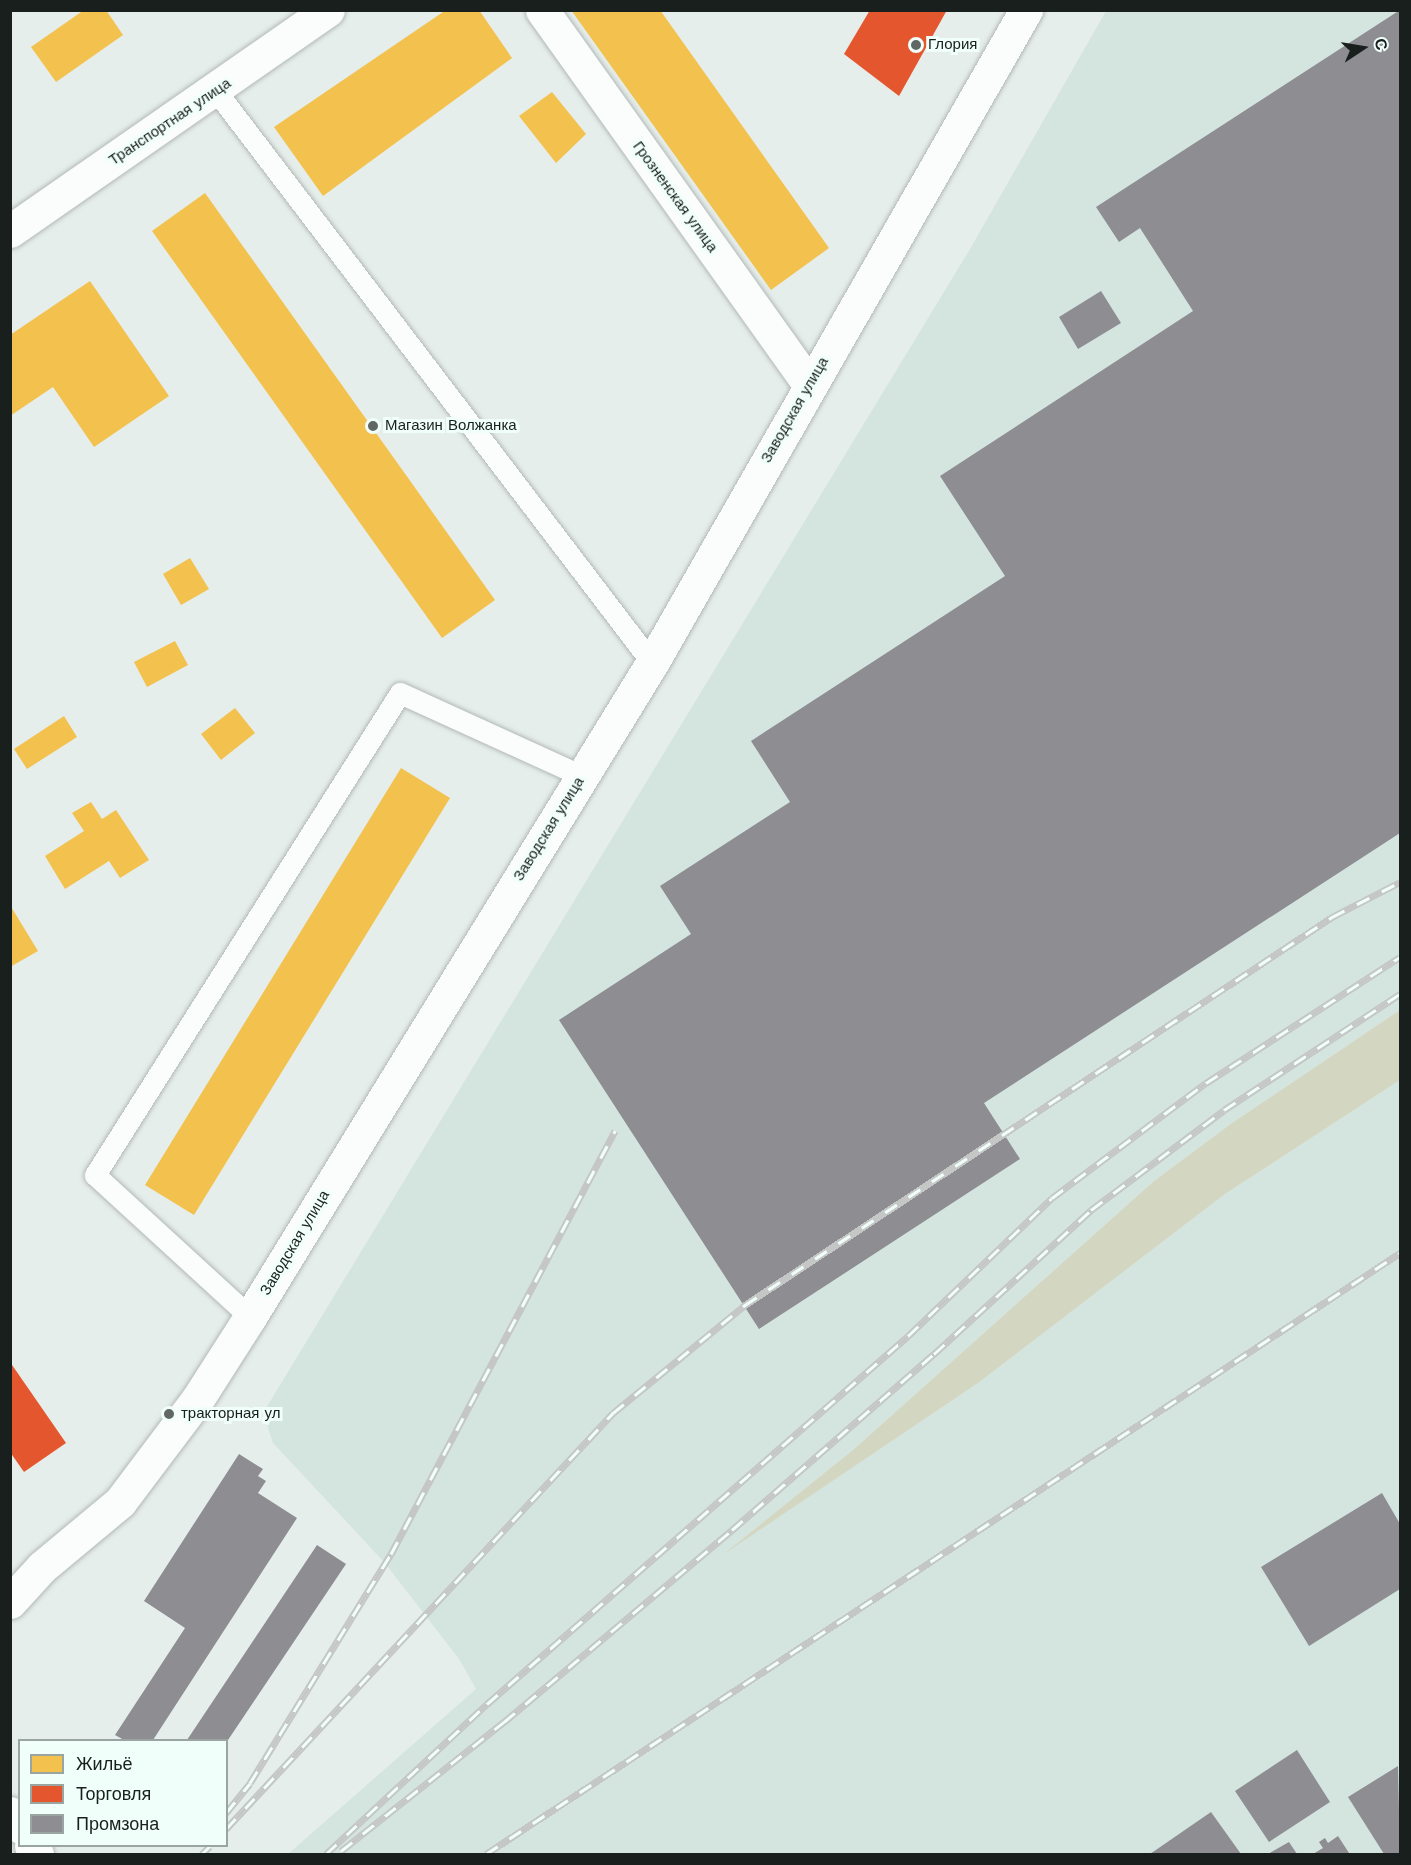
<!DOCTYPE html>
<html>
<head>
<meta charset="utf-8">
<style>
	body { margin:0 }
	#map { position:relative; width:1411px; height:1865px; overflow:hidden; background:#e6eeeb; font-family:"Work Sans",sans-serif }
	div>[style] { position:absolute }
	.built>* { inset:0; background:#d4e5df }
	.green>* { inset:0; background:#d3d6c1 }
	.homes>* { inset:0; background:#f2c14e }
	.shops>* { inset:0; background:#e4572e }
	.industry>* { inset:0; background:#8d8d92 }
	.roads { filter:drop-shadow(0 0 2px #b2b9b6) drop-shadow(0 0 2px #b2b9b6) }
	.lane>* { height:21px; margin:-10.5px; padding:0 10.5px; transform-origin:10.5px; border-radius:10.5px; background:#fbfcfc }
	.street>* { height:33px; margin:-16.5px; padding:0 16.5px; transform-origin:16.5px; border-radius:16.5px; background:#fbfcfc }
	.secondary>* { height:33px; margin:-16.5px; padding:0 16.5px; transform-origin:16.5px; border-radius:16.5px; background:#fbfcfc }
	.rail>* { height:7px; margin-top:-3.5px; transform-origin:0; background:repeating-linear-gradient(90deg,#f0fffa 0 14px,#c5c7c6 0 28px); box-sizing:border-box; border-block:2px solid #c5c7c6 }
	.dots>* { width:16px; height:16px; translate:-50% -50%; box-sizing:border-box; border:3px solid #f0fffa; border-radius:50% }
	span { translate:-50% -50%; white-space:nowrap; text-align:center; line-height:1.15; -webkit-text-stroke:6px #f0fffa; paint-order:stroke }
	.poi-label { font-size:15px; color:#191f1d }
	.left { translate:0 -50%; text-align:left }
	.street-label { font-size:15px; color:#191f1d }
	.frame { position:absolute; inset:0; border:12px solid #191f1d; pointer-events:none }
	.legend { position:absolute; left:18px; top:1739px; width:210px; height:108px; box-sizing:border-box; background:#f0fffa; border:2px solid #9aa5a2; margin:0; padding:8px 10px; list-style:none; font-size:18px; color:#191f1d }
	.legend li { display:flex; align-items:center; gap:12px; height:30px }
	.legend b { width:30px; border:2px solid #9aa5a2 }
	.north { position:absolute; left:1333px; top:18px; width:60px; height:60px; -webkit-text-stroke:4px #f0fffa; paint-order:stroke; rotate:78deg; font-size:16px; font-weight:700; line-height:24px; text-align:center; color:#191f1d }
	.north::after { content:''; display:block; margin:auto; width:21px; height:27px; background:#191f1d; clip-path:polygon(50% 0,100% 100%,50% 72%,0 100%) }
</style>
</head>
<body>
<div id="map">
	<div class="built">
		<i style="clip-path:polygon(1106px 11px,1400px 11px,1400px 1010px,1232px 1123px,1154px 1181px,853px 1450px,732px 1548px,978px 1383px,1225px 1194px,1400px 1080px,1400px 1854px,288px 1854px,476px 1689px,459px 1659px,384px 1562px,273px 1443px,263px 1413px,970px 249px)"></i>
	</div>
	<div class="green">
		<i style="clip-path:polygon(1400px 1010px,1400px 1080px,1225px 1194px,978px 1383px,724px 1554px,853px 1450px,1154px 1181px,1232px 1123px)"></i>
	</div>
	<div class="homes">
		<i style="clip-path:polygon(84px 10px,106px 10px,123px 35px,56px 82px,31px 47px)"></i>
		<i style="clip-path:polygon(446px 10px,479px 10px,512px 58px,323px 196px,274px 127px)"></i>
		<i style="clip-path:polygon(571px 10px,660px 10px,829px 248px,771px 290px)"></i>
		<i style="clip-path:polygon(552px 92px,586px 134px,556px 163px,519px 116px)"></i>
		<i style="clip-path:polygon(205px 193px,495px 600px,442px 638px,152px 231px)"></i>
		<i style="clip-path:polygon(90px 281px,169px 396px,94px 447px,53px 387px,10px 416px,10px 335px)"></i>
		<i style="clip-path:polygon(190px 558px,209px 589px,181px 605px,163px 574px)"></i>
		<i style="clip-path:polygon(175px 641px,188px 665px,147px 687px,134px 662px)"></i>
		<i style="clip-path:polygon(235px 708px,255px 733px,221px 760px,201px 734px)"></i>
		<i style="clip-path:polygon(64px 716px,77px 737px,27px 769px,14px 749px)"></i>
		<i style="clip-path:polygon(401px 768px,450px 798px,194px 1215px,145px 1185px)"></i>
		<i style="clip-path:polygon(91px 802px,102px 819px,116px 810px,149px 860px,120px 878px,109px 861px,65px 889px,45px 856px,84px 831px,72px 813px)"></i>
		<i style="clip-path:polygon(10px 905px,38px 951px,10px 967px)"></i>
	</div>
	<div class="shops">
		<i style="clip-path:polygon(870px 10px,947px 10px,899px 96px,844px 54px)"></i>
		<i style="clip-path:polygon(10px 1362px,66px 1443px,24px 1472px,10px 1452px)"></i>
	</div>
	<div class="industry">
		<i style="clip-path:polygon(1400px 10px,1400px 833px,984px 1103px,1020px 1159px,759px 1329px,559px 1020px,691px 934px,660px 886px,790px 802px,751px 741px,1005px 576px,940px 476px,1193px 311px,1140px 228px,1119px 242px,1096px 207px)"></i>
		<i style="clip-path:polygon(1101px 291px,1121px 323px,1078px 349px,1059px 317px)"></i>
		<i style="clip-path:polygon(239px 1454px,263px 1469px,258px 1476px,266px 1481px,258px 1493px,297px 1518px,153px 1740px,124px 1740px,115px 1735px,185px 1628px,144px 1601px)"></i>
		<i style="clip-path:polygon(1382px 1493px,1400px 1524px,1400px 1589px,1309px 1646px,1261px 1567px)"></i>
		<i style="clip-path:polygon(317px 1545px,346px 1564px,228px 1740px,187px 1740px)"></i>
		<i style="clip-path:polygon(1297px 1750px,1330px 1802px,1269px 1842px,1235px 1791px)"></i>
		<i style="clip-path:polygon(1398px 1766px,1400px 1854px,1384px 1854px,1348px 1797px)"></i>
		<i style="clip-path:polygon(1211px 1812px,1241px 1854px,1150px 1854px)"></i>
		<i style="clip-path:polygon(1338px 1836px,1349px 1853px,1313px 1854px,1323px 1848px,1319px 1842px,1325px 1838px,1328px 1843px)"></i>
		<i style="clip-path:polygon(1289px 1842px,1297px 1854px,1268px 1854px)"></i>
	</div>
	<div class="roads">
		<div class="lane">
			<i style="left:216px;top:91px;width:719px;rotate:52.68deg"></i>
			<i style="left:250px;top:1317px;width:210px;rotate:-137.5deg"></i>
			<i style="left:95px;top:1175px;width:570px;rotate:-57.68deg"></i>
			<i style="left:400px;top:693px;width:200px;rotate:24.5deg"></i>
		</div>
		<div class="street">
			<i style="left:542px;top:10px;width:460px;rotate:54.5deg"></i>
			<i style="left:10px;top:231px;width:387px;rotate:-34.8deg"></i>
		</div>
		<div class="secondary">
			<i style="left:10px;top:1602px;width:47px;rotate:-47.6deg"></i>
			<i style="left:42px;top:1567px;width:102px;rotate:-39.8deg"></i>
			<i style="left:120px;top:1502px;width:128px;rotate:-53deg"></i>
			<i style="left:197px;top:1400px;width:98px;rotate:-57.4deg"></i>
			<i style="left:250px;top:1317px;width:768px;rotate:-58.42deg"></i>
			<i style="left:652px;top:663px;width:753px;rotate:-60.2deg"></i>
			<i style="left:10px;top:1813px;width:17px;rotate:54deg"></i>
			<i style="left:31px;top:1846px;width:10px;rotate:53deg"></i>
		</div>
	</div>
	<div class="rail">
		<i style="left:226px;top:1813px;width:38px;rotate:-51deg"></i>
		<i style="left:250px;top:1783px;width:269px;rotate:-58.4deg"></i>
		<i style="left:391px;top:1554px;width:479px;rotate:-62.1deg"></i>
		<i style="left:226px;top:1829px;width:568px;rotate:-47.07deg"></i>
		<i style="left:613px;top:1413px;width:171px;rotate:-39.3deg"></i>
		<i style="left:745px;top:1305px;width:704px;rotate:-33.46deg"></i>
		<i style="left:1332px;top:917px;width:76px;rotate:-27.2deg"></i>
		<i style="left:341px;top:1851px;width:208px;rotate:-38.4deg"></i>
		<i style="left:504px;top:1722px;width:298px;rotate:-40.1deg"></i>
		<i style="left:732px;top:1530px;width:268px;rotate:-41.1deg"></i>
		<i style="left:934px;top:1354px;width:213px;rotate:-42.5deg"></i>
		<i style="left:1091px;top:1210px;width:166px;rotate:-36.9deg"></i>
		<i style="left:1224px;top:1110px;width:211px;rotate:-33.4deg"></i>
		<i style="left:202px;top:1854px;width:11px;rotate:-45deg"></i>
		<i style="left:326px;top:1854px;width:220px;rotate:-43deg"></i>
		<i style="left:487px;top:1704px;width:559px;rotate:-41.16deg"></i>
		<i style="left:908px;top:1336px;width:199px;rotate:-43.8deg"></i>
		<i style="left:1052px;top:1198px;width:192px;rotate:-36.8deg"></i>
		<i style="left:1206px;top:1083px;width:231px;rotate:-33deg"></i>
		<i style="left:486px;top:1854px;width:1094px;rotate:-33.33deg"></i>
	</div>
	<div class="dots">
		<i style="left:916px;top:45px;background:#616765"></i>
		<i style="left:373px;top:426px;background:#616765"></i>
		<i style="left:169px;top:1414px;background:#616765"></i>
	</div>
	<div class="poi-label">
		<span class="left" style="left:928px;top:45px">Глория</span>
		<span class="left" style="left:385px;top:426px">Магазин Волжанка</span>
		<span class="left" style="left:181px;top:1414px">тракторная ул</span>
	</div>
	<div class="street-label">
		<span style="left:170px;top:122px;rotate:-34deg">Транспортная улица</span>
		<span style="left:675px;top:197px;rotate:54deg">Грозненская улица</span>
		<span style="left:795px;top:410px;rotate:-60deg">Заводская улица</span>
		<span style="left:549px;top:829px;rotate:-58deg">Заводская улица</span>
		<span style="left:295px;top:1243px;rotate:-59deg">Заводская улица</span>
	</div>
	<div class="frame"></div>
	<ul class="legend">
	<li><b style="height:16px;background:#f2c14e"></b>Жильё</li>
	<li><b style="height:16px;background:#e4572e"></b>Торговля</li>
	<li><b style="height:16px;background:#8d8d92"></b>Промзона</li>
	</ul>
	<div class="north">С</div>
</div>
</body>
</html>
